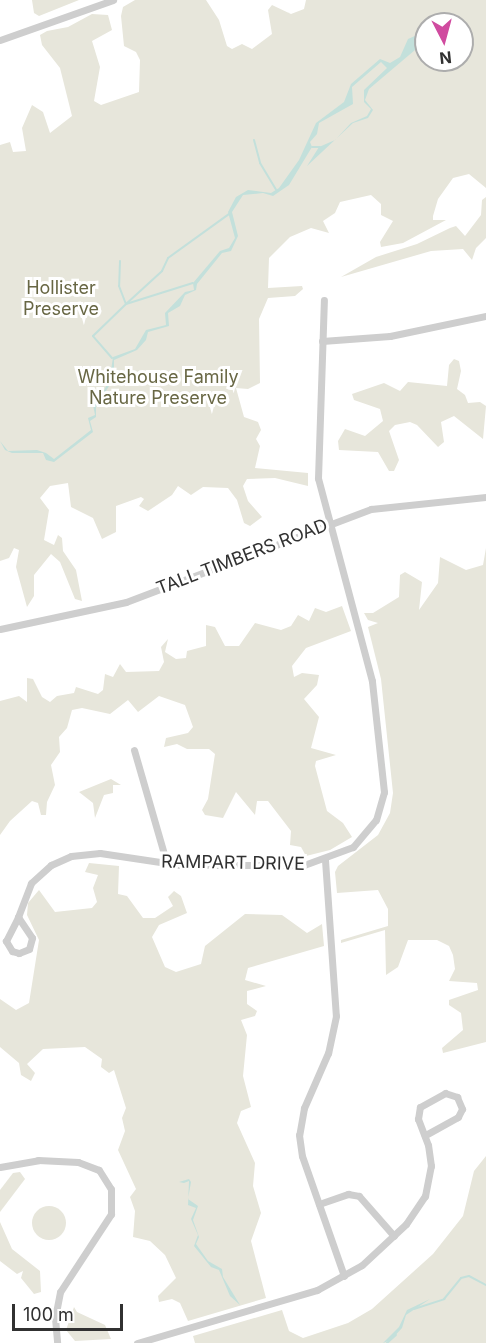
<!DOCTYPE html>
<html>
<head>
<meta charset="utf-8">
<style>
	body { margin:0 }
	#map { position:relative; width:486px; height:1343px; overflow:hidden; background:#fff; font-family:Inter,sans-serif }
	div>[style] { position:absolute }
	.green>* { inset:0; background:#e7e6db }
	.round { border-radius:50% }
	.water>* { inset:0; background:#c3e0db }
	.stream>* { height:2px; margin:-1px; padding:0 1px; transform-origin:1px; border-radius:1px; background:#c3e0db }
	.street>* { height:7px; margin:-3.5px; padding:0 3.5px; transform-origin:3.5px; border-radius:3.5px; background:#cecece }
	span { translate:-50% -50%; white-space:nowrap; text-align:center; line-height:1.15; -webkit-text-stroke:6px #fff; paint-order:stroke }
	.park-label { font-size:18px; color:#686744 }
	.street-label { font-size:18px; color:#313131 }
	.north { position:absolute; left:414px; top:12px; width:60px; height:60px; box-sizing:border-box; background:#fff; border:2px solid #adadad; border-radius:50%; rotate:174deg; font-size:16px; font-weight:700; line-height:24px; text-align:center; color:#313131 }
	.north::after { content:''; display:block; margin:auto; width:21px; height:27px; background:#d04b9f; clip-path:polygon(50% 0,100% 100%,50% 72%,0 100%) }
	.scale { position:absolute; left:12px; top:1304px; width:111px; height:27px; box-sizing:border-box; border:3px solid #313131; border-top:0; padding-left:8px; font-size:18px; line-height:21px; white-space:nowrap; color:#313131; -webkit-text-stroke:4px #fff; paint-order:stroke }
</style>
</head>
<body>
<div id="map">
	<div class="green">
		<i style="clip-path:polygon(32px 0,79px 0,39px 16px,34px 13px)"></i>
		<i style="clip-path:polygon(evenodd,135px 0,206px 0,219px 20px,227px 46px,232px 49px,242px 44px,252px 49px,272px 34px,268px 10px,272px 5px,291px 14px,304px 9px,306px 0,486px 0,486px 188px,469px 174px,453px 178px,438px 199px,433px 216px,433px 220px,446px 220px,403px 243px,381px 247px,380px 242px,393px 221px,381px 215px,381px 204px,371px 195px,340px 202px,335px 213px,323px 221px,329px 233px,311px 228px,290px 237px,269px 258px,268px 288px,302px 286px,303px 289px,295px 296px,268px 298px,259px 319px,260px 383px,248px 389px,236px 388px,244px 417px,258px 422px,261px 430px,256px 439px,260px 446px,255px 468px,308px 473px,308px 486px,275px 478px,247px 479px,243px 486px,248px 501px,262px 517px,250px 526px,244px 523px,237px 500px,228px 488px,203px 487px,191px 495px,178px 486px,172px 495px,148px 511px,139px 506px,144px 499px,141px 497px,116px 506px,116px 532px,102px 539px,93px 518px,71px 507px,68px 483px,50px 486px,40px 498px,49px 510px,44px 540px,54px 545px,58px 535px,62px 538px,63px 551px,76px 570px,82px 601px,75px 599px,60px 562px,51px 554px,34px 575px,34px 596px,27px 607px,16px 567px,19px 550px,14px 548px,9px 558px,0 561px,0 145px,10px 142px,13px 152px,26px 151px,22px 128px,32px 105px,43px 112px,50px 133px,72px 116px,60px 68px,42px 45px,40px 35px,47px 31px,68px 27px,92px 14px,108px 15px,112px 30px,92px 41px,100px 67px,94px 101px,101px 105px,139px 92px,140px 60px,136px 52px,124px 46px,121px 16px,123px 7px,135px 0,426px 24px,462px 24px,462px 60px,426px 60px,426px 24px)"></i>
		<i style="clip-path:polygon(486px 197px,486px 238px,476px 248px,472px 260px,463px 249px,431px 251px,341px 277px,376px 257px,417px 244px,450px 228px,456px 226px,465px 236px,481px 215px,482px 200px)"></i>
		<i style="clip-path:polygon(454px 359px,459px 361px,461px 371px,457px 389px,465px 395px,468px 403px,480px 402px,486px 406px,483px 439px,454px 416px,441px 422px,444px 442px,438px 447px,417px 425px,410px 422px,395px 425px,389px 431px,399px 460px,394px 471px,389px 471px,378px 452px,339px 450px,338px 441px,345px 429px,365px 436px,383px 421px,380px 409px,354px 400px,352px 394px,384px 383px,400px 391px,408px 382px,447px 386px,449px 365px)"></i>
		<i style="clip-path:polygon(486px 548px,486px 1042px,443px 1053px,442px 1048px,463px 1030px,461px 1013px,449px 1005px,449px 1000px,478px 990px,477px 983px,449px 981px,455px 969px,453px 955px,449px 946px,437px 940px,408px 940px,398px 967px,386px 975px,385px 930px,341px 943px,341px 940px,388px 926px,388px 909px,378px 890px,337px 893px,335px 872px,338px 866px,378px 835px,390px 813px,393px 793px,381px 679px,368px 627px,378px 623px,368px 620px,364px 613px,373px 613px,399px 597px,400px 575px,405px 572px,422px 582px,419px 610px,438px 583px,440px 557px,466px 570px,483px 565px)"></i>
		<i style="clip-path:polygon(342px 606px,351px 631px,306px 648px,292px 666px,294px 677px,302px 673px,319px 675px,317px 685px,304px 699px,319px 717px,311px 748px,336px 755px,316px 761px,315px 766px,327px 811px,343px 823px,352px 837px,330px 850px,306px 856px,301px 847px,290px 845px,291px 831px,268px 801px,257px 801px,255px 815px,236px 792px,223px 818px,205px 815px,202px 810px,208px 799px,215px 754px,209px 749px,187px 749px,177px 744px,164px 747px,166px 738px,188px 733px,193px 727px,185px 705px,159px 696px,138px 712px,128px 700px,110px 714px,82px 708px,72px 710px,67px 728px,59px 737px,60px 752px,51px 765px,55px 785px,47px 802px,46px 815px,41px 815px,38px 803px,32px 801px,10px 821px,0 835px,0 701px,19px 696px,27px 702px,27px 678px,33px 679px,42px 697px,50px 702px,57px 696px,74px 693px,76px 687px,98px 694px,103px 690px,105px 674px,113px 677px,120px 664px,126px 672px,159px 671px,164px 662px,161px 647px,168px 639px,165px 652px,176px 659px,186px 658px,187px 651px,206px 646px,206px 625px,215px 627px,225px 646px,239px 646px,255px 623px,281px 630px,291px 626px,298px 615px,309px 621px,315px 608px,326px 612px)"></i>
		<i style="clip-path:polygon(111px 779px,121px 785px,113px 785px,113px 793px,104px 795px,95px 818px,93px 803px,79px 792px)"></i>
		<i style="clip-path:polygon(89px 863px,119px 866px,118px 894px,127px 896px,143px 918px,155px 918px,173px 906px,168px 897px,174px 891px,181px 896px,187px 913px,159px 925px,152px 937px,165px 967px,176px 972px,201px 964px,205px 946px,245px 914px,282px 915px,307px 933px,322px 924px,324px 946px,248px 968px,245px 980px,266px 986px,247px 991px,247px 1004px,257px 1011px,255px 1016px,241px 1020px,247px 1035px,243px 1076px,251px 1107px,241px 1111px,237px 1123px,255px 1163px,253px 1186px,261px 1213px,251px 1241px,266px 1298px,188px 1321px,180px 1303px,172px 1299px,159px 1302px,158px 1296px,176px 1278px,165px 1255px,150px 1241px,133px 1237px,135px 1211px,130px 1197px,136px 1189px,118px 1150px,125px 1131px,122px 1118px,126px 1108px,114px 1070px,109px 1073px,101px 1067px,102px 1059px,85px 1047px,43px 1049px,27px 1064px,35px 1073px,31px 1081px,21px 1075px,19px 1063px,0 1047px,0 999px,16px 1010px,29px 1003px,39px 940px,27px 915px,28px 903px,39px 890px,55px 912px,92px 908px,97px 902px,93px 888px,98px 875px,85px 872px)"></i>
		<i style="clip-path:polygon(486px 1156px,486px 1343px,195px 1343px,193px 1336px,282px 1310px,289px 1331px,303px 1338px,348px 1323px,372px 1309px,433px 1254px,463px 1216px,474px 1171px)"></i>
		<i style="clip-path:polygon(20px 1172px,25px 1179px,0 1212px,0 1190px,13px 1173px)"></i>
		<i class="round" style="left:32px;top:1206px;width:34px;height:34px"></i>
		<i style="clip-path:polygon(0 1222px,12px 1249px,40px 1271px,41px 1292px,34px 1294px,21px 1278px,23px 1271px,17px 1274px,0 1261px)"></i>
		<i style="clip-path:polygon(74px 1307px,77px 1312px,105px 1325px,111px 1339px,75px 1341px,66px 1330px)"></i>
	</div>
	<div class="water">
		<i style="clip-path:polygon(426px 31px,415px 50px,369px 89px,365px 100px,373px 110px,368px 118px,353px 123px,307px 166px,319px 147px,335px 140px,351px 123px,367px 116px,371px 109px,364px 102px,364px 90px,387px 68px,381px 62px,352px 87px,353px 104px,319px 123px,317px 134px,310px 142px,312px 147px,289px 185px,273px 196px,263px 193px,243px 195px,232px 212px,238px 236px,231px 251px,222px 253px,197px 284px,196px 290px,185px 295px,180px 306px,168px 313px,169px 326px,148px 332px,146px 340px,137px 350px,114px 360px,114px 378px,96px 407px,96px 417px,90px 421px,93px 432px,54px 462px,46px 460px,43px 453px,12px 453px,5px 450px,0 441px,8px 451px,37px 450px,46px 453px,54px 459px,91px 430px,88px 418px,95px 415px,93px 405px,100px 400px,110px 377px,113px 357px,135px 349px,146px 330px,166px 325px,165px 313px,185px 292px,194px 290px,193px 283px,220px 251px,229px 248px,235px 238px,228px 212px,236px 197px,248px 190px,271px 193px,279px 188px,299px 160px,316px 123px,344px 102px,351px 84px,380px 59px,390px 63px,400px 57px,408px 39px)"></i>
		<i style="clip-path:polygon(189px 1179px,191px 1182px,188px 1199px,198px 1206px,193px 1220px,199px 1237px,196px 1244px,208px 1261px,222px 1269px,223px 1277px,240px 1305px,230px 1296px,219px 1270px,211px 1267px,194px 1246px,198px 1235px,191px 1219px,196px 1208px,188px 1205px,189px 1181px,184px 1183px,179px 1182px)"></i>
		<i style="clip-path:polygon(430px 1299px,406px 1315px,402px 1328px,391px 1340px,383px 1343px,399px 1327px,407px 1310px)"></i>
	</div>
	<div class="stream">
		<i style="left:254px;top:140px;width:24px;rotate:75deg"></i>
		<i style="left:260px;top:163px;width:31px;rotate:59deg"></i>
		<i style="left:312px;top:147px;width:8px"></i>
		<i style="left:120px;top:261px;width:25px;rotate:92deg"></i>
		<i style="left:119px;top:286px;width:19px;rotate:69deg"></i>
		<i style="left:126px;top:304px;width:49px;rotate:-42.5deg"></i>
		<i style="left:162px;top:271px;width:14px;rotate:-65deg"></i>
		<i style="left:168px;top:258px;width:75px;rotate:-35.8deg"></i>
		<i style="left:112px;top:358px;width:29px;rotate:-131deg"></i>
		<i style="left:93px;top:336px;width:46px;rotate:-44.1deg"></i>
		<i style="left:126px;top:304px;width:70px;rotate:-17.4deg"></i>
		<i style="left:414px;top:1309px;width:32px;rotate:-18deg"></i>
		<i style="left:444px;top:1299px;width:27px;rotate:-51deg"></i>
		<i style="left:461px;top:1278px;width:8px;rotate:-14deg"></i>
		<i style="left:469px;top:1276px;width:19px;rotate:28deg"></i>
		<i style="left:387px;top:1343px;width:12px;rotate:-42deg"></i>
	</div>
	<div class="street">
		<i style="left:0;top:40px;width:120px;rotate:-19.5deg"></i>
		<i style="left:322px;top:341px;width:68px;rotate:-4.2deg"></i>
		<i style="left:390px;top:336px;width:98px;rotate:-11.8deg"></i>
		<i style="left:0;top:629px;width:129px;rotate:-12.1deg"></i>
		<i style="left:126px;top:602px;width:262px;rotate:-20.8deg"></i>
		<i style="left:371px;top:509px;width:116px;rotate:-6deg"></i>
		<i style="left:134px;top:750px;width:119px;rotate:73.9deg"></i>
		<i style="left:325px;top:860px;width:156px;rotate:86deg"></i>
		<i style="left:336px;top:1016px;width:38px;rotate:102deg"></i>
		<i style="left:328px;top:1053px;width:60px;rotate:113.6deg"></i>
		<i style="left:304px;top:1108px;width:27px;rotate:100deg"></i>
		<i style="left:299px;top:1135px;width:21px;rotate:82deg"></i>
		<i style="left:302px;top:1156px;width:127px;rotate:70.7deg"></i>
		<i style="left:18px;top:917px;width:36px;rotate:-69deg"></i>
		<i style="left:31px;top:883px;width:27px;rotate:-42deg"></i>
		<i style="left:51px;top:865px;width:22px;rotate:-24deg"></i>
		<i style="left:71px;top:856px;width:29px;rotate:-6deg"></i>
		<i style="left:100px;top:853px;width:81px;rotate:8.5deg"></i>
		<i style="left:180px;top:865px;width:124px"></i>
		<i style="left:304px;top:865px;width:52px;rotate:-20.2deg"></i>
		<i style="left:353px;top:847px;width:35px;rotate:-50deg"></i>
		<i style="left:376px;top:820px;width:29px;rotate:-74deg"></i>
		<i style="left:384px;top:792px;width:112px;rotate:-96.2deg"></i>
		<i style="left:372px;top:681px;width:210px;rotate:-104.9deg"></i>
		<i style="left:318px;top:478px;width:178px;rotate:-88.1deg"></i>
		<i style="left:18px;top:917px;width:25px;rotate:56deg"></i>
		<i style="left:32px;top:938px;width:11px;rotate:105deg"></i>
		<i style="left:29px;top:949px;width:11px;rotate:158deg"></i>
		<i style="left:19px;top:953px;width:7px;rotate:-164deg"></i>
		<i style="left:12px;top:951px;width:12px;rotate:-121deg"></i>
		<i style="left:6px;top:941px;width:27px;rotate:-63deg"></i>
		<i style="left:0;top:1167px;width:39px;rotate:-10deg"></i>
		<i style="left:38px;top:1160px;width:40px;rotate:2.9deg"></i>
		<i style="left:78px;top:1162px;width:22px;rotate:21deg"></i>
		<i style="left:99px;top:1170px;width:22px;rotate:58deg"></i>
		<i style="left:111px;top:1189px;width:25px;rotate:90deg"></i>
		<i style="left:111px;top:1214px;width:93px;rotate:123.2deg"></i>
		<i style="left:60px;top:1292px;width:26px;rotate:101deg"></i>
		<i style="left:55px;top:1318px;width:25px;rotate:85deg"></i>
		<i style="left:319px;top:1204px;width:31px;rotate:-19deg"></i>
		<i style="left:348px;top:1194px;width:11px;rotate:10deg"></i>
		<i style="left:359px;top:1196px;width:53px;rotate:48.8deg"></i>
		<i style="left:137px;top:1343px;width:188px;rotate:-16.4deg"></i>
		<i style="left:317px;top:1290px;width:51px;rotate:-29.1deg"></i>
		<i style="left:362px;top:1265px;width:60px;rotate:-43deg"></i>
		<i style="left:406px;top:1224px;width:34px;rotate:-56deg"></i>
		<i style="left:425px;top:1196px;width:31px;rotate:-79deg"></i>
		<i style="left:431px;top:1166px;width:21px;rotate:-98deg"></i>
		<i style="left:428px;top:1145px;width:28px;rotate:-111deg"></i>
		<i style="left:418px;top:1119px;width:12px;rotate:-81deg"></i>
		<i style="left:420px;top:1107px;width:29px;rotate:-29deg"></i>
		<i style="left:445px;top:1093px;width:13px;rotate:18deg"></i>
		<i style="left:457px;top:1097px;width:13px;rotate:67deg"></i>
		<i style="left:462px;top:1109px;width:9px;rotate:117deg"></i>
		<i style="left:458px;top:1117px;width:38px;rotate:151deg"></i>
	</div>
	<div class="park-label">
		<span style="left:61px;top:299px">Hollister<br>Preserve</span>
		<span style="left:158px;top:388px">Whitehouse Family<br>Nature Preserve</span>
	</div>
	<div class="street-label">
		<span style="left:242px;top:557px;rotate:-21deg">TALL TIMBERS ROAD</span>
		<span style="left:233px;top:863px;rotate:1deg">RAMPART DRIVE</span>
	</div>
	<div class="north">N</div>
	<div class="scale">100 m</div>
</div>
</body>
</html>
